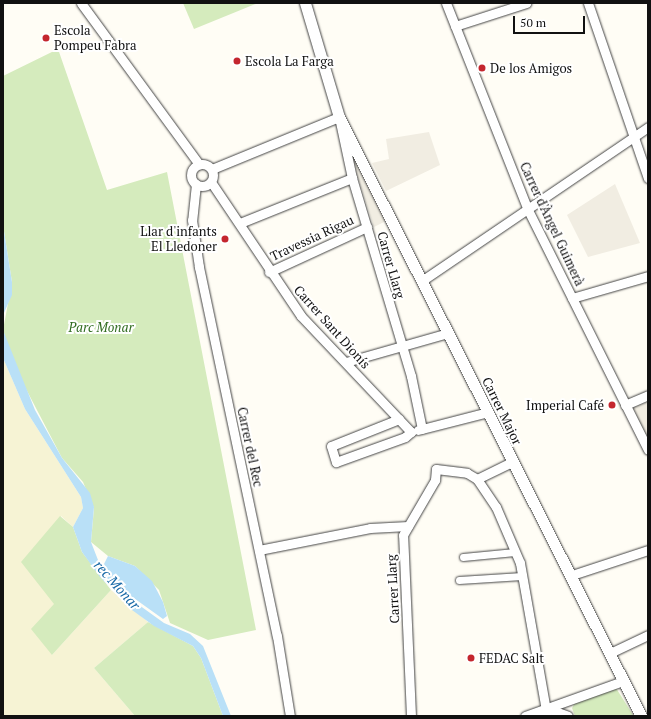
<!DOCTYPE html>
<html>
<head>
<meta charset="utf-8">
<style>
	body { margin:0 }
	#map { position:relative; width:651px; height:719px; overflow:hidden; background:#fffdf5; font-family:"PT Serif",serif }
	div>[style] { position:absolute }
	.farmland>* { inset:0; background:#f6f3d4 }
	.green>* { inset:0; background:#d5ebbd }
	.plaza>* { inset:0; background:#f1ede2 }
	.water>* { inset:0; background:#b9e0f7 }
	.roads { filter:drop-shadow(0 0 1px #444) drop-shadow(0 0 1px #444) }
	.pedestrian>* { height:7px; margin:-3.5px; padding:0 3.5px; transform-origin:3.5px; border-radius:3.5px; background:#fff }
	.minor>* { height:9px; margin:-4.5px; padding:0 4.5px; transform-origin:4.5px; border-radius:4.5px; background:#fff }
	.minor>.ring { margin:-4.5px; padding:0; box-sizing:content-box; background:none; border:9px solid #fff; border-radius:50% }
	.tertiary>* { height:11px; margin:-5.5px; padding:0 5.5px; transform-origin:5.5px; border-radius:5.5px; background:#fff }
	.dots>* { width:11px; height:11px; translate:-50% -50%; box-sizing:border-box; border:2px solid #fff; border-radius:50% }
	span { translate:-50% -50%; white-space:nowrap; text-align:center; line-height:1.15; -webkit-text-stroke:4px #fff; paint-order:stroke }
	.poi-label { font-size:13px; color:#111 }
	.left { translate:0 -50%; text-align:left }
	.right { translate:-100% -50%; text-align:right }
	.street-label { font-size:13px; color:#111 }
	.park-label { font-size:13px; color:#2f6b1f; font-style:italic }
	.water-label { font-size:14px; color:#1768a6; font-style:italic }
	.frame { position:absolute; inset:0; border:4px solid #111; pointer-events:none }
	.scale { position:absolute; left:513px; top:16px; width:72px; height:18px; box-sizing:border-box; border:2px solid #111; border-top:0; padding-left:5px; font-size:12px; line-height:14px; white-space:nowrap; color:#111; -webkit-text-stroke:3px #fff; paint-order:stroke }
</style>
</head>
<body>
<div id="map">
	<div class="farmland">
		<i style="clip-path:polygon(3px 358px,25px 409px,81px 497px,83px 508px,73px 527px,61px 516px,52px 655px,111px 590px,148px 622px,94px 668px,135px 716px,3px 716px)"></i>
	</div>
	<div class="green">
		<i style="clip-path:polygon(183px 3px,258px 3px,194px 29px)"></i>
		<i style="clip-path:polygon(58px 49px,107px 190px,167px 172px,256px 630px,208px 640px,170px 623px,159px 590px,135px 566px,108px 556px,91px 542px,94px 508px,83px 482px,62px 458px,14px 366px,3px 330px,12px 282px,3px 225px,3px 76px)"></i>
		<i style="clip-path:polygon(60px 516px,73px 527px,82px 552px,111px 590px,52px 655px,31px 629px,54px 604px,21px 562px)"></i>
		<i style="clip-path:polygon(148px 622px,193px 646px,201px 658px,223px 716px,135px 716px,94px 668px)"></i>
		<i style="clip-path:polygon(616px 688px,633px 715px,575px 716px,572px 708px,575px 703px)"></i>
	</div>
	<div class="plaza">
		<i style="clip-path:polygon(429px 132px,440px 165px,386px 191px,372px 163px,389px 159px,386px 139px)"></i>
		<i style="clip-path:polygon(349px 141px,386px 221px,374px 227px,350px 154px)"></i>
		<i style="clip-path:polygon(615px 184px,640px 243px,588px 257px,567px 215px)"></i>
		<i style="clip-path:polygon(648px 402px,648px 442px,632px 408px)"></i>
	</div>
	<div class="water">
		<i style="clip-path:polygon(3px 225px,12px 282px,12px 295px,3px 315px)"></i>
		<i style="clip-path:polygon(3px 330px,35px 410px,62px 458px,90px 493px,94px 507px,91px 542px,98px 560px,119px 586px,104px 564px,108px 556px,135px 566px,152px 581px,163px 602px,167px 616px,163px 619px,124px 591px,139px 605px,164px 623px,190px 634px,203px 646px,231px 716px,223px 716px,201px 658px,193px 646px,154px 626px,132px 610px,100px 577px,82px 552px,73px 527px,83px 508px,81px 497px,25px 409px,3px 358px)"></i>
	</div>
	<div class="roads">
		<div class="pedestrian">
			<i style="left:463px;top:557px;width:52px;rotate:-5.5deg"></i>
			<i style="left:459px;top:580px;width:63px;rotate:-3.6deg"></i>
		</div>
		<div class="minor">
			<i style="left:81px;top:3px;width:200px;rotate:53.8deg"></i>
			<i style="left:446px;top:3px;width:223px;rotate:68.4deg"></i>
			<i style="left:528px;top:210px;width:268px;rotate:63.4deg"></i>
			<i style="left:588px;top:3px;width:185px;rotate:71.1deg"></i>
			<i style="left:455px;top:26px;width:75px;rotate:-17.9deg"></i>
			<i class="ring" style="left:191px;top:164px;width:13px;height:13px"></i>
			<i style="left:212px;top:169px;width:137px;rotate:-22.3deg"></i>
			<i style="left:339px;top:117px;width:62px;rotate:78deg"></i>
			<i style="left:352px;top:178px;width:207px;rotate:73.4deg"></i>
			<i style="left:411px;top:376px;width:54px;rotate:78.3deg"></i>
			<i style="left:211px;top:182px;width:161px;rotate:56.1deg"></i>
			<i style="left:301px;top:316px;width:160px;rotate:46.5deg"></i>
			<i style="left:196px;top:184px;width:36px;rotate:96deg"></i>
			<i style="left:192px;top:220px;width:48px;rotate:81.5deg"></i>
			<i style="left:199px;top:267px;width:377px;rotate:78.1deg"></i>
			<i style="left:277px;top:636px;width:81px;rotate:80.8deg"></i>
			<i style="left:240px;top:223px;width:121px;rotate:-21.9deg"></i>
			<i style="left:269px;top:272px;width:108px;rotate:-24.7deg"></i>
			<i style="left:423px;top:280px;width:272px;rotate:-34.2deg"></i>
			<i style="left:572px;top:298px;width:79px;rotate:-16.1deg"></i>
			<i style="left:346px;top:362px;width:106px;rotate:-15.9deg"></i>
			<i style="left:625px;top:405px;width:25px;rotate:-23deg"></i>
			<i style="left:399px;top:419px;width:73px;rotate:158.3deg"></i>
			<i style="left:331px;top:446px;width:17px;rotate:73deg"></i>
			<i style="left:336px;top:462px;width:73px;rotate:-19.9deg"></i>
			<i style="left:405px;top:437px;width:8px;rotate:-40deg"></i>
			<i style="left:418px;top:430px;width:72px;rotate:-14.4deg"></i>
			<i style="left:477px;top:479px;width:34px;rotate:56deg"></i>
			<i style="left:496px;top:507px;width:61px;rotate:66.8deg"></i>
			<i style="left:520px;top:563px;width:155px;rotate:80deg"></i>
			<i style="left:259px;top:550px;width:113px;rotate:-11.2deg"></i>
			<i style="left:370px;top:528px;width:38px;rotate:-3deg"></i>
			<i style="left:572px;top:575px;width:80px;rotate:-18.2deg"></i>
			<i style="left:610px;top:653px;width:42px;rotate:-25.3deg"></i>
			<i style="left:549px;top:709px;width:20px;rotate:20deg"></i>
			<i style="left:411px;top:716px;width:181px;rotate:-92.5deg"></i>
			<i style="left:403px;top:535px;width:64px;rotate:-59.8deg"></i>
			<i style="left:435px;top:480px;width:11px;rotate:-85deg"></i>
			<i style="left:436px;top:469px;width:31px;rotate:7deg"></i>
			<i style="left:467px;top:473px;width:12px;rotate:31deg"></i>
			<i style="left:477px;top:479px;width:39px;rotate:-26deg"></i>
			<i style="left:525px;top:716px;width:104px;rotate:-19.7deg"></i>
		</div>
		<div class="tertiary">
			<i style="left:305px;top:3px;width:119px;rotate:73.4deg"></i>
			<i style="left:339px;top:117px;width:671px;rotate:63.24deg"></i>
		</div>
	</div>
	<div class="dots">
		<i style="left:46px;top:38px;background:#c4262e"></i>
		<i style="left:237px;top:61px;background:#c4262e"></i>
		<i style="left:482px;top:68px;background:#c4262e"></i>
		<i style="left:225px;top:239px;background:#c4262e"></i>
		<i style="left:612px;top:405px;background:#c4262e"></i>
		<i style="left:471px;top:658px;background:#c4262e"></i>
	</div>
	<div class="poi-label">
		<span class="left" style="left:54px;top:38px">Escola<br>Pompeu Fabra</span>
		<span class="left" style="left:245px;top:61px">Escola La Farga</span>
		<span class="left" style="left:490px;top:68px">De los Amigos</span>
		<span class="right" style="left:217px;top:239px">Llar d'infants<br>El Lledoner</span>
		<span class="right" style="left:604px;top:405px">Imperial Café</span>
		<span class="left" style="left:479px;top:658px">FEDAC Salt</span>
	</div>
	<div class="street-label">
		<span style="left:552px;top:224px;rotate:65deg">Carrer d'Àngel Guimerà</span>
		<span style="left:312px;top:238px;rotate:-25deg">Travessia Rigau</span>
		<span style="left:391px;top:265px;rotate:74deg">Carrer Llarg</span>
		<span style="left:332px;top:327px;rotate:48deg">Carrer Sant Dionís</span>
		<span style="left:502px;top:411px;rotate:64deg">Carrer Major</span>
		<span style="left:250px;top:447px;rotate:78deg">Carrer del Rec</span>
		<span style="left:393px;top:589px;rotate:-93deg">Carrer Llarg</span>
	</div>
	<div class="park-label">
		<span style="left:101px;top:327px">Parc Monar</span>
	</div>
	<div class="water-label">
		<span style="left:117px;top:585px;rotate:48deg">rec Monar</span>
	</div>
	<div class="frame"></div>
	<div class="scale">50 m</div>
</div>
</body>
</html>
